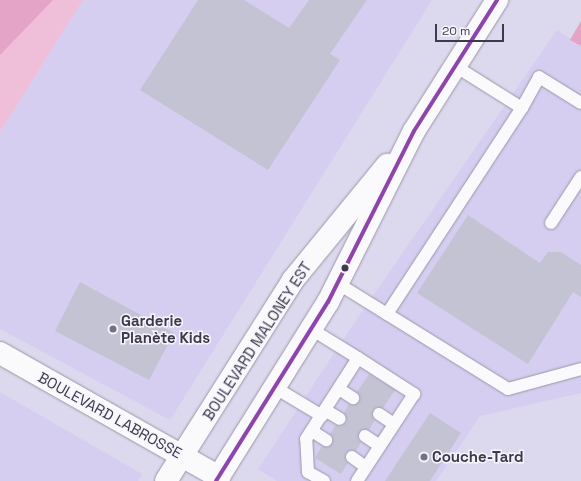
<!DOCTYPE html>
<html>
<head>
<meta charset="utf-8">
<style>
	body { margin:0 }
	#map { position:relative; width:581px; height:481px; overflow:hidden; background:#dcd8ed; font-family:"Space Grotesk",sans-serif }
	div>[style] { position:absolute }
	.built>* { inset:0; background:#d5cef1 }
	.green>* { inset:0; background:#efbfda }
	.forest>* { inset:0; background:#e4a4c8 }
	.building>* { inset:0; background:#c3c3d4 }
	.roads { filter:drop-shadow(0 0 1px #9b97a7) drop-shadow(0 0 1px #9b97a7) }
	.service>* { height:12px; margin:-6px; padding:0 6px; transform-origin:6px; border-radius:6px; background:#faf9fc }
	.secondary>* { height:22px; margin:-11px; padding:0 11px; transform-origin:11px; border-radius:11px; background:#faf9fc }
	.primary>* { height:22px; margin:-11px; padding:0 11px; transform-origin:11px; border-radius:11px; background:#faf9fc }
	.bus-1>* { height:4px; margin:-2px; padding:0 2px; transform-origin:2px; border-radius:2px; background:#8e44ad }
	.dots>* { width:11px; height:11px; translate:-50% -50%; box-sizing:border-box; border:2px solid #f6f5fd; border-radius:50% }
	span { translate:-50% -50%; white-space:nowrap; text-align:center; line-height:1.15; -webkit-text-stroke:3px #f6f5fd; paint-order:stroke }
	.poi-label { font-size:15px; color:#3e3a4a; font-weight:700 }
	.left { translate:0 -50%; text-align:left }
	.street-label { font-size:15px; color:#3e3a4a }
	.scale { position:absolute; left:435px; top:24px; width:69px; height:18px; box-sizing:border-box; border:2px solid #3e3a4a; border-top:0; padding-left:5px; font-size:12px; line-height:14px; white-space:nowrap; color:#3e3a4a; -webkit-text-stroke:3px #f6f5fd; paint-order:stroke }
</style>
</head>
<body>
<div id="map">
	<div class="built">
		<i style="clip-path:polygon(83px 0,432px 0,170px 420px,0 329px,0 132px)"></i>
		<i style="clip-path:polygon(557px 30px,581px 46px,581px 393px,480px 416px,436px 481px,277px 481px,258px 469px,350px 329px)"></i>
		<i style="clip-path:polygon(0 392px,142px 474px,138px 481px,0 481px)"></i>
	</div>
	<div class="green">
		<i style="clip-path:polygon(0 0,83px 0,0 132px)"></i>
	</div>
	<div class="forest">
		<i style="clip-path:polygon(0 0,53px 0,0 55px)"></i>
		<i style="clip-path:polygon(581px 21px,581px 46px,570px 40px)"></i>
	</div>
	<div class="building">
		<i style="clip-path:polygon(198px 0,244px 0,289px 28px,309px 0,367px 0,330px 54px,340px 60px,268px 170px,140px 90px)"></i>
		<i style="clip-path:polygon(468px 215px,540px 263px,548px 252px,561px 252px,581px 265px,581px 297px,573px 292px,528px 364px,417px 293px)"></i>
		<i style="clip-path:polygon(80px 282px,174px 333px,149px 380px,55px 331px)"></i>
		<i style="clip-path:polygon(369px 374px,395px 390px,383px 408px,376px 407px,373px 410px,372px 417px,375px 420px,369px 430px,362px 429px,359px 432px,358px 439px,361px 442px,356px 451px,349px 450px,346px 453px,345px 460px,348px 463px,341px 474px,315px 458px,322px 446px,329px 447px,332px 444px,333px 437px,330px 434px,336px 425px,340px 426px,346px 423px,347px 419px,344px 413px,349px 404px,353px 405px,359px 402px,360px 398px,357px 392px)"></i>
		<i style="clip-path:polygon(430px 413px,461px 433px,430px 481px,385px 481px)"></i>
	</div>
	<div class="roads">
		<div class="service">
			<i style="left:455px;top:66px;width:79px;rotate:32.1deg"></i>
			<i style="left:522px;top:108px;width:35px;rotate:-61deg"></i>
			<i style="left:539px;top:77px;width:49px;rotate:31.8deg"></i>
			<i style="left:551px;top:223px;width:55px;rotate:-56.9deg"></i>
			<i style="left:337px;top:283px;width:201px;rotate:31.8deg"></i>
			<i style="left:508px;top:389px;width:76px;rotate:-15.3deg"></i>
			<i style="left:387px;top:314px;width:246px;rotate:-56.8deg"></i>
			<i style="left:311px;top:329px;width:55px;rotate:31.7deg"></i>
			<i style="left:274px;top:387px;width:56px;rotate:31.1deg"></i>
			<i style="left:339px;top:389px;width:17px;rotate:33deg"></i>
			<i style="left:325px;top:410px;width:17px;rotate:31deg"></i>
			<i style="left:379px;top:414px;width:18px;rotate:34deg"></i>
			<i style="left:312px;top:431px;width:17px;rotate:33deg"></i>
			<i style="left:365px;top:436px;width:18px;rotate:34deg"></i>
			<i style="left:352px;top:457px;width:17px;rotate:36deg"></i>
			<i style="left:324px;top:481px;width:18px;rotate:-151deg"></i>
			<i style="left:308px;top:472px;width:33px;rotate:-93deg"></i>
			<i style="left:306px;top:439px;width:96px;rotate:-57.3deg"></i>
			<i style="left:358px;top:358px;width:67px;rotate:32.7deg"></i>
			<i style="left:414px;top:394px;width:104px;rotate:123.2deg"></i>
		</div>
		<div class="secondary">
			<i style="left:0;top:353px;width:252px;rotate:29.5deg"></i>
		</div>
		<div class="primary">
			<i style="left:166px;top:481px;width:238px;rotate:-57.7deg"></i>
			<i style="left:293px;top:280px;width:149px;rotate:-50.7deg"></i>
			<i style="left:216px;top:481px;width:211px;rotate:-58deg"></i>
			<i style="left:328px;top:302px;width:191px;rotate:-63.3deg"></i>
			<i style="left:414px;top:131px;width:155px;rotate:-57.6deg"></i>
		</div>
	</div>
	<div class="bus-1">
		<i style="left:216px;top:481px;width:211px;rotate:-58deg"></i>
		<i style="left:328px;top:302px;width:191px;rotate:-63.3deg"></i>
		<i style="left:414px;top:131px;width:155px;rotate:-57.6deg"></i>
	</div>
	<div class="dots">
		<i style="left:345px;top:268px;background:#3e3a4a"></i>
		<i style="left:113px;top:329px;background:#757183"></i>
		<i style="left:424px;top:457px;background:#757183"></i>
	</div>
	<div class="poi-label">
		<span class="left" style="left:121px;top:329px">Garderie<br>Planète Kids</span>
		<span class="left" style="left:432px;top:457px">Couche-Tard</span>
	</div>
	<div class="street-label">
		<span style="left:257px;top:341px;rotate:-57deg">BOULEVARD MALONEY EST</span>
		<span style="left:110px;top:415px;rotate:29deg">BOULEVARD LABROSSE</span>
	</div>
	<div class="scale">20 m</div>
</div>
</body>
</html>
